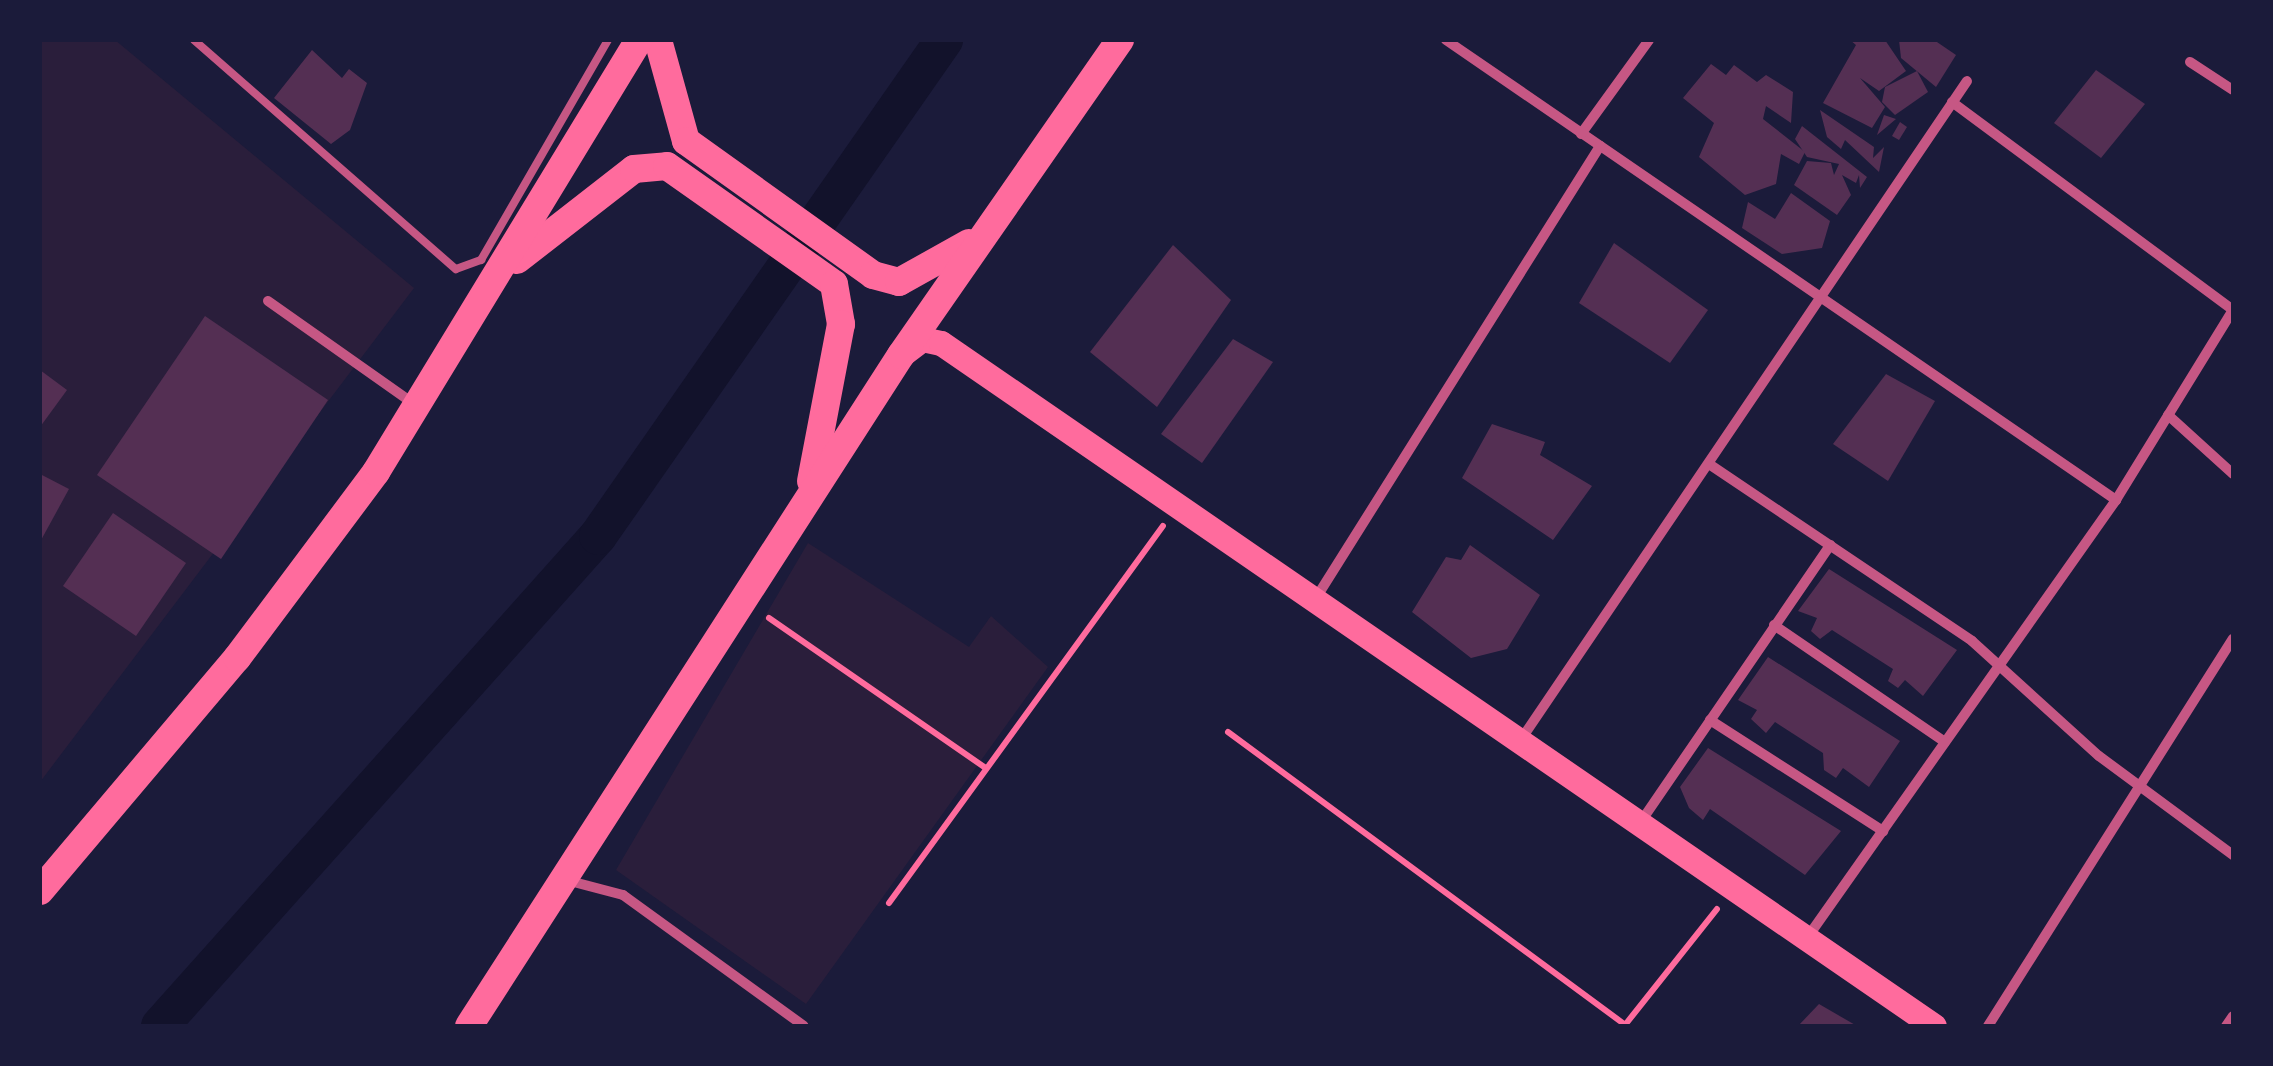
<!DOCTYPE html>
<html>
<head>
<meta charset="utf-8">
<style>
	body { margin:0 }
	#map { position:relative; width:2273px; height:1066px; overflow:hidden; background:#1b1b3a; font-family:Rubik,sans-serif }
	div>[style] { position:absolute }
	.green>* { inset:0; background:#2a1e3b }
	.canal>* { height:38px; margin:-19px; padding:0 19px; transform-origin:19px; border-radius:19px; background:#12122b }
	.building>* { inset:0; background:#542f53 }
	.path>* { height:6px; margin:-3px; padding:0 3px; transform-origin:3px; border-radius:3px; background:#ff6b9d }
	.service>* { height:8px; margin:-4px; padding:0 4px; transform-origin:4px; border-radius:4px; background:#c65784 }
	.minor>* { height:10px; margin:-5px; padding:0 5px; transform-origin:5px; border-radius:5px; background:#c65784 }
	.primary>* { height:25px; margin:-12.5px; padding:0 12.5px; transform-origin:12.5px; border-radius:12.5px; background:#ff6b9d }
	.trunk>* { height:28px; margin:-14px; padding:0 14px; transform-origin:14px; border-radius:14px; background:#ff6b9d }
	span { translate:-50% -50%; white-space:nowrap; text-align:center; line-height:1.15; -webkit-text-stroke:9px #1b1b3a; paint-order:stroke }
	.frame { position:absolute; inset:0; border:42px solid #1b1b3a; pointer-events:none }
</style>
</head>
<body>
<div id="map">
	<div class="green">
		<i style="clip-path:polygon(40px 40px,115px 40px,414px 288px,40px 782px)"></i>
		<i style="clip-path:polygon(808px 543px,969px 647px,991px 616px,1048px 667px,806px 1004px,616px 870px)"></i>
	</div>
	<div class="canal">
		<i style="left:160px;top:1026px;width:657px;rotate:-48.21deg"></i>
		<i style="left:598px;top:536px;width:605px;rotate:-55.1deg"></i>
	</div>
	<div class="building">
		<i style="clip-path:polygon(1850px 40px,1885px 40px,1906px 71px,1879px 91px,1860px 78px,1885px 107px,1872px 128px,1823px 103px,1856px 45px)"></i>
		<i style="clip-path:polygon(1899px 40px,1934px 40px,1956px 55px,1936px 87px,1901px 58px)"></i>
		<i style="clip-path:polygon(312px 50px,342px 78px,349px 69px,367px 83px,350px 130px,331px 144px,274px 98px)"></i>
		<i style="clip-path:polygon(1711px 64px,1726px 75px,1734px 65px,1757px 82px,1766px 75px,1793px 92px,1791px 123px,1766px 106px,1763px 119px,1805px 152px,1799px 164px,1781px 154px,1776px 184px,1745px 195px,1699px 157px,1714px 123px,1683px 98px)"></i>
		<i style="clip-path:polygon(2096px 70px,2145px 104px,2101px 158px,2054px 123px)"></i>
		<i style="clip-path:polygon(1917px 71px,1928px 92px,1895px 115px,1882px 102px,1885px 87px)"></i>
		<i style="clip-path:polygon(1820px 110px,1874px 147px,1873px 158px,1884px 147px,1879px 172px,1845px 140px,1841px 149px,1827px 137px)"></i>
		<i style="clip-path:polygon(1884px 115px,1896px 119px,1877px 135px)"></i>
		<i style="clip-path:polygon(1900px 122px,1907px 127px,1899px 140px,1892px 136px)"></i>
		<i style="clip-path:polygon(1802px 126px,1867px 177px,1860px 188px,1859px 175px,1856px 183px,1842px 175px,1851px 195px,1837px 215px,1794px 185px,1807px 161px,1831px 163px,1834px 175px,1839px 164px,1807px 157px,1795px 139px)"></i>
		<i style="clip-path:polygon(1791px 193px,1830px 221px,1822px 248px,1782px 254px,1742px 228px,1748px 202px,1775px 219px)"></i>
		<i style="clip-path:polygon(1614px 243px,1708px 310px,1670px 363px,1579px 303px)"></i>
		<i style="clip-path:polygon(1173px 245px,1231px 300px,1157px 407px,1090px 352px)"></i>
		<i style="clip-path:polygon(205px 316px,328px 400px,221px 559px,97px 475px)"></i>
		<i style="clip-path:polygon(1233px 339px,1273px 362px,1202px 463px,1161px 434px)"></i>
		<i style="clip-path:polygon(40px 370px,67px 390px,40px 427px)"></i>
		<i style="clip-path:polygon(1886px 374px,1935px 401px,1888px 481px,1833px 444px)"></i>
		<i style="clip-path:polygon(1492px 424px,1545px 442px,1540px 455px,1592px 486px,1553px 540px,1462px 478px)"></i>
		<i style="clip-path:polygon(40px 474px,69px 489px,40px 542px)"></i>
		<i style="clip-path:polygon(113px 513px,186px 563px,136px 636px,63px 586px)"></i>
		<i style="clip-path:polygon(1470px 545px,1540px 595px,1507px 649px,1471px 658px,1412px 612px,1446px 557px,1461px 560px)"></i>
		<i style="clip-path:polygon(1829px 569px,1957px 650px,1923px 696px,1905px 680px,1898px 688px,1888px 681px,1893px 669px,1832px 630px,1820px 639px,1811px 631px,1817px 618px,1798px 611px)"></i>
		<i style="clip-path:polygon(1768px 657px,1900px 741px,1869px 787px,1843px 768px,1836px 778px,1824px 770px,1823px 753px,1775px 722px,1766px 733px,1751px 719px,1757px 710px,1738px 700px)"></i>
		<i style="clip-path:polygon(1708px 748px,1841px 831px,1805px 875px,1710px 809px,1703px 820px,1689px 808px,1680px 787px)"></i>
		<i style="clip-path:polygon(1819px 1004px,1857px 1026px,1798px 1026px)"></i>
	</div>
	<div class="path">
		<i style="left:769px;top:618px;width:264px;rotate:34.7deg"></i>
		<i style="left:1228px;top:732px;width:493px;rotate:36.4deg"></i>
		<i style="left:889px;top:903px;width:466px;rotate:-54deg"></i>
		<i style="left:1625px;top:1025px;width:148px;rotate:-51.6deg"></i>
	</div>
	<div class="service">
		<i style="left:194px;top:40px;width:348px;rotate:41.2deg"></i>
		<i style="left:456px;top:269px;width:27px;rotate:-20deg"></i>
		<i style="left:481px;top:260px;width:254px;rotate:-60deg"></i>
	</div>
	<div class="minor">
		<i style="left:1446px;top:40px;width:813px;rotate:34.47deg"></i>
		<i style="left:2190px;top:62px;width:51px;rotate:33.1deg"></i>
		<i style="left:1952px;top:102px;width:350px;rotate:36.5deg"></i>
		<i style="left:1581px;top:134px;width:116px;rotate:-54.1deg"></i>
		<i style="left:268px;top:301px;width:179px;rotate:35.2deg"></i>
		<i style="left:2168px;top:415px;width:88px;rotate:42.2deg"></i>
		<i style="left:1709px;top:464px;width:317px;rotate:33.9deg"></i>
		<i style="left:1972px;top:641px;width:171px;rotate:42.2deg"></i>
		<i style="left:2099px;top:756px;width:167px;rotate:36.5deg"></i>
		<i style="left:1316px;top:598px;width:534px;rotate:-57.86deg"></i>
		<i style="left:1774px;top:625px;width:207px;rotate:34.4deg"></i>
		<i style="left:1710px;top:720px;width:206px;rotate:32.7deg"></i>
		<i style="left:1520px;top:741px;width:797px;rotate:-55.89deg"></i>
		<i style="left:1640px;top:823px;width:337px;rotate:-55.6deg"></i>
		<i style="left:566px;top:880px;width:59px;rotate:14.7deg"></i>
		<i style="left:623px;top:895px;width:223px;rotate:35.9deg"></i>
		<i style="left:1807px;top:938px;width:536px;rotate:-54.8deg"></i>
		<i style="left:2116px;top:500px;width:223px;rotate:-58.4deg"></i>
		<i style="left:1988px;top:1026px;width:458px;rotate:-57.7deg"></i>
		<i style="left:2226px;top:1026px;width:12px;rotate:-55deg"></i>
	</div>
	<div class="primary">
		<i style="left:901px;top:355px;width:26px;rotate:-37deg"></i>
		<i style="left:922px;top:339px;width:19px;rotate:12deg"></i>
		<i style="left:941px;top:343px;width:1205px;rotate:34.52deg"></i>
	</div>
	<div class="trunk">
		<i style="left:658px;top:40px;width:105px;rotate:74.5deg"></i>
		<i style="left:686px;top:141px;width:230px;rotate:35.6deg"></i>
		<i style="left:873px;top:275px;width:27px;rotate:15deg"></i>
		<i style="left:899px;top:282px;width:80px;rotate:-29.1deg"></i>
		<i style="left:517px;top:260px;width:148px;rotate:-37.9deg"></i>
		<i style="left:634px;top:169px;width:33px;rotate:-5deg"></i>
		<i style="left:667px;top:166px;width:204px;rotate:35.2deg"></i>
		<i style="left:834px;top:284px;width:41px;rotate:80.1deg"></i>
		<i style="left:841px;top:324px;width:160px;rotate:100.8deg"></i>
		<i style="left:40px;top:891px;width:305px;rotate:-49.8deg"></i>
		<i style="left:237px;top:658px;width:232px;rotate:-53.2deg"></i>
		<i style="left:376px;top:472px;width:506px;rotate:-58.67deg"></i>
		<i style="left:469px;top:1026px;width:798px;rotate:-57.23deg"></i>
		<i style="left:901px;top:355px;width:384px;rotate:-55.2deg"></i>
	</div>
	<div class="frame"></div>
</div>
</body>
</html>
